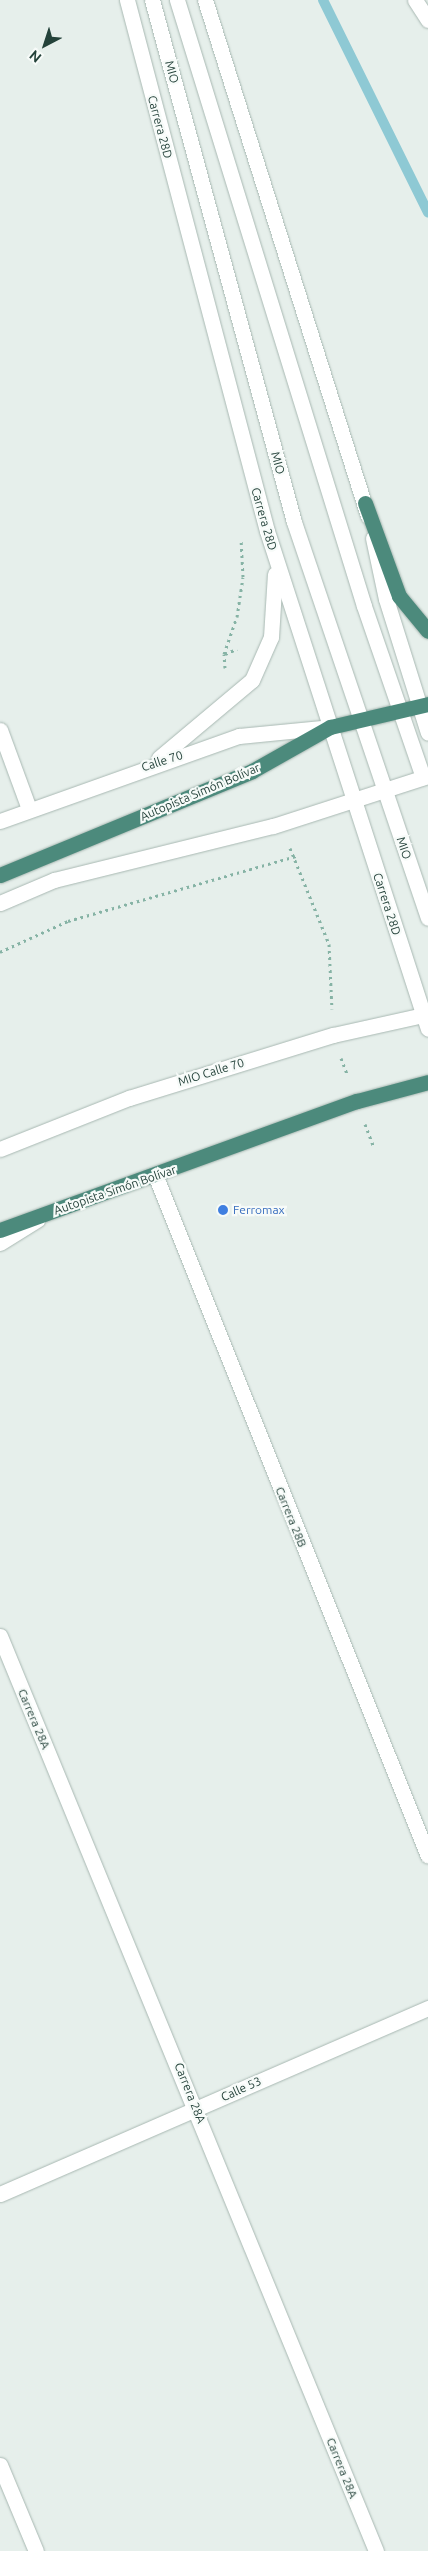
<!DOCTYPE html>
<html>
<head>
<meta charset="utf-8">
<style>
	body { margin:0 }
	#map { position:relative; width:428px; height:2551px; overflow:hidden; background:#e6efeb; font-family:Ubuntu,sans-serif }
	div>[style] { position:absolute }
	.stream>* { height:10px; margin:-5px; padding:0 5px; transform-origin:5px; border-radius:5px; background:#8ec9d4 }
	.path>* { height:3px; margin-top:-1.5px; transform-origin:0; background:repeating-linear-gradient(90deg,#86b3a5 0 2.5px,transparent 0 6.5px) }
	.roads { filter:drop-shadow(0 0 1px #a8b8b2) drop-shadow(0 0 1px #a8b8b2) }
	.service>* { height:15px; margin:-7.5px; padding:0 7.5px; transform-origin:7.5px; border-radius:7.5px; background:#fff }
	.minor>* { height:15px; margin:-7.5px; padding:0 7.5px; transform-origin:7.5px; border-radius:7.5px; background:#fff }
	.tertiary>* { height:15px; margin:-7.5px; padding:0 7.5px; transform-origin:7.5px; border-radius:7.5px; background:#fff }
	.trunk>* { height:15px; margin:-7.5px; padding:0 7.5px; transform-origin:7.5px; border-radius:7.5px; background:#4c8a7c }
	.dots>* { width:14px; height:14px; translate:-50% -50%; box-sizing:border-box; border:2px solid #f7fbf9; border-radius:50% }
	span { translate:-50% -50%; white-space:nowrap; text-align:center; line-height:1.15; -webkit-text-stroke:4.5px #f7fbf9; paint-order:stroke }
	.street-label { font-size:12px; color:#24423a }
	.shop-label { font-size:12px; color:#366cbe }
	.left { translate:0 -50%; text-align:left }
	.north { position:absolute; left:20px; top:20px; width:50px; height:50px; -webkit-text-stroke:4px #f7fbf9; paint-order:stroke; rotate:220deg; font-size:14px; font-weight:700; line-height:20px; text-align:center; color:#24423a }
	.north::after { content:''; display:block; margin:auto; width:18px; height:22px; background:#24423a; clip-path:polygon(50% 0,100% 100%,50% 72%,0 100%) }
</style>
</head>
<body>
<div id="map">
	<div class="stream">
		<i style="left:323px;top:0;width:237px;rotate:63.7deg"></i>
	</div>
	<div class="path">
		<i style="left:225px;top:654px;width:13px;rotate:-23deg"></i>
		<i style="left:225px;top:668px;width:14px;rotate:-94deg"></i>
		<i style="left:224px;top:654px;width:39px;rotate:-71deg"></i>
		<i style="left:237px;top:617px;width:40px;rotate:-81.5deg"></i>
		<i style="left:243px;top:577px;width:37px;rotate:-93deg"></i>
		<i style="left:290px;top:848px;width:104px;rotate:67.9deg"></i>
		<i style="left:329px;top:944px;width:65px;rotate:87.4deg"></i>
		<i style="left:0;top:952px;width:75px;rotate:-24.5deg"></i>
		<i style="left:68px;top:921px;width:237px;rotate:-15.9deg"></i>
		<i style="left:341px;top:1058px;width:19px;rotate:69deg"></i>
		<i style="left:365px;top:1124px;width:25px;rotate:69deg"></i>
	</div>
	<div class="roads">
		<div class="service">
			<i style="left:152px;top:0;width:541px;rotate:74.78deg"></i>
			<i style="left:294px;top:522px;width:418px;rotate:71.3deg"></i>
			<i style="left:177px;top:0;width:634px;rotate:72.85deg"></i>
			<i style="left:364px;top:606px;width:181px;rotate:71deg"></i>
			<i style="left:0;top:903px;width:59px;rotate:-23.1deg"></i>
			<i style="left:54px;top:880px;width:226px;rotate:-13.9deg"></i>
			<i style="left:273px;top:826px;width:163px;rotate:-17.9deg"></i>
			<i style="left:0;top:1149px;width:139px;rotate:-21.6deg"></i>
			<i style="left:129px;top:1098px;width:214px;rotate:-17.2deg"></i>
			<i style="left:333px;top:1035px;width:97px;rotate:-12.5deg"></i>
		</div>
		<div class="minor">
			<i style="left:415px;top:0;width:24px;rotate:57deg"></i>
			<i style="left:0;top:730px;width:84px;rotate:69.8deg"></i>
			<i style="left:156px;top:1177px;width:731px;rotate:68.17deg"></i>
			<i style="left:0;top:1636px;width:989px;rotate:67.66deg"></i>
			<i style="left:0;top:2194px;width:467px;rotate:-23.5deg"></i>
			<i style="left:0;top:2465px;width:93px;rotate:67.3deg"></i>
		</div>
		<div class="tertiary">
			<i style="left:127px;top:0;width:549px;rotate:75.23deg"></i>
			<i style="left:267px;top:531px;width:523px;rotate:72.08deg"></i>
			<i style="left:205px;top:0;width:541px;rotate:72.47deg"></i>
			<i style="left:373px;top:538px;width:62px;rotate:78deg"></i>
			<i style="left:386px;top:599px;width:140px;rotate:72.6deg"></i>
			<i style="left:159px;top:758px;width:121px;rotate:-40deg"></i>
			<i style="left:252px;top:680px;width:47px;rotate:-66.2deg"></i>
			<i style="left:271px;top:637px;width:63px;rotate:-86.4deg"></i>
			<i style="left:0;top:821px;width:254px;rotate:-19.6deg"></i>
			<i style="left:239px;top:736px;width:91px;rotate:-5.6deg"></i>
			<i style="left:0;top:1243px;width:44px;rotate:-31.9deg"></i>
		</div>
		<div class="trunk">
			<i style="left:365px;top:503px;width:99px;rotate:69.9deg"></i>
			<i style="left:399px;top:596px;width:45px;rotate:50.4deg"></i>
			<i style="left:0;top:875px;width:273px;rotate:-22.4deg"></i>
			<i style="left:252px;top:771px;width:90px;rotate:-29.4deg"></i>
			<i style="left:330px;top:727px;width:101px;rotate:-13.2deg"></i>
			<i style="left:0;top:1230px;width:380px;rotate:-19.9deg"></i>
			<i style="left:357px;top:1101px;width:73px;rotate:-15deg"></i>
		</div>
	</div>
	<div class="dots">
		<i style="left:223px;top:1210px;background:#3f7fe0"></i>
	</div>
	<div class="street-label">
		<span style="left:172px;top:72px;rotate:75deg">MIO</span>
		<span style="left:160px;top:127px;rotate:75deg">Carrera 28D</span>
		<span style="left:278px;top:463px;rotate:75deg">MIO</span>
		<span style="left:264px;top:519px;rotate:74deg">Carrera 28D</span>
		<span style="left:162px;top:761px;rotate:-18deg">Calle 70</span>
		<span style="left:200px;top:792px;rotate:-23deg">Autopista Simón Bolívar</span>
		<span style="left:404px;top:848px;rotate:72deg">MIO</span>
		<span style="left:387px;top:904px;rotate:72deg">Carrera 28D</span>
		<span style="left:211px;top:1072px;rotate:-17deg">MIO Calle 70</span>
		<span style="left:115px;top:1190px;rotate:-19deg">Autopista Simón Bolívar</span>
		<span style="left:291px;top:1517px;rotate:68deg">Carrera 28B</span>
		<span style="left:34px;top:1719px;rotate:67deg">Carrera 28A</span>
		<span style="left:241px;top:2089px;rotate:-24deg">Calle 53</span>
		<span style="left:190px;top:2093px;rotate:68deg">Carrera 28A</span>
		<span style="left:342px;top:2468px;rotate:68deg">Carrera 28A</span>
	</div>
	<div class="shop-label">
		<span class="left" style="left:233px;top:1210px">Ferromax</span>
	</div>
	<div class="north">N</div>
</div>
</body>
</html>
